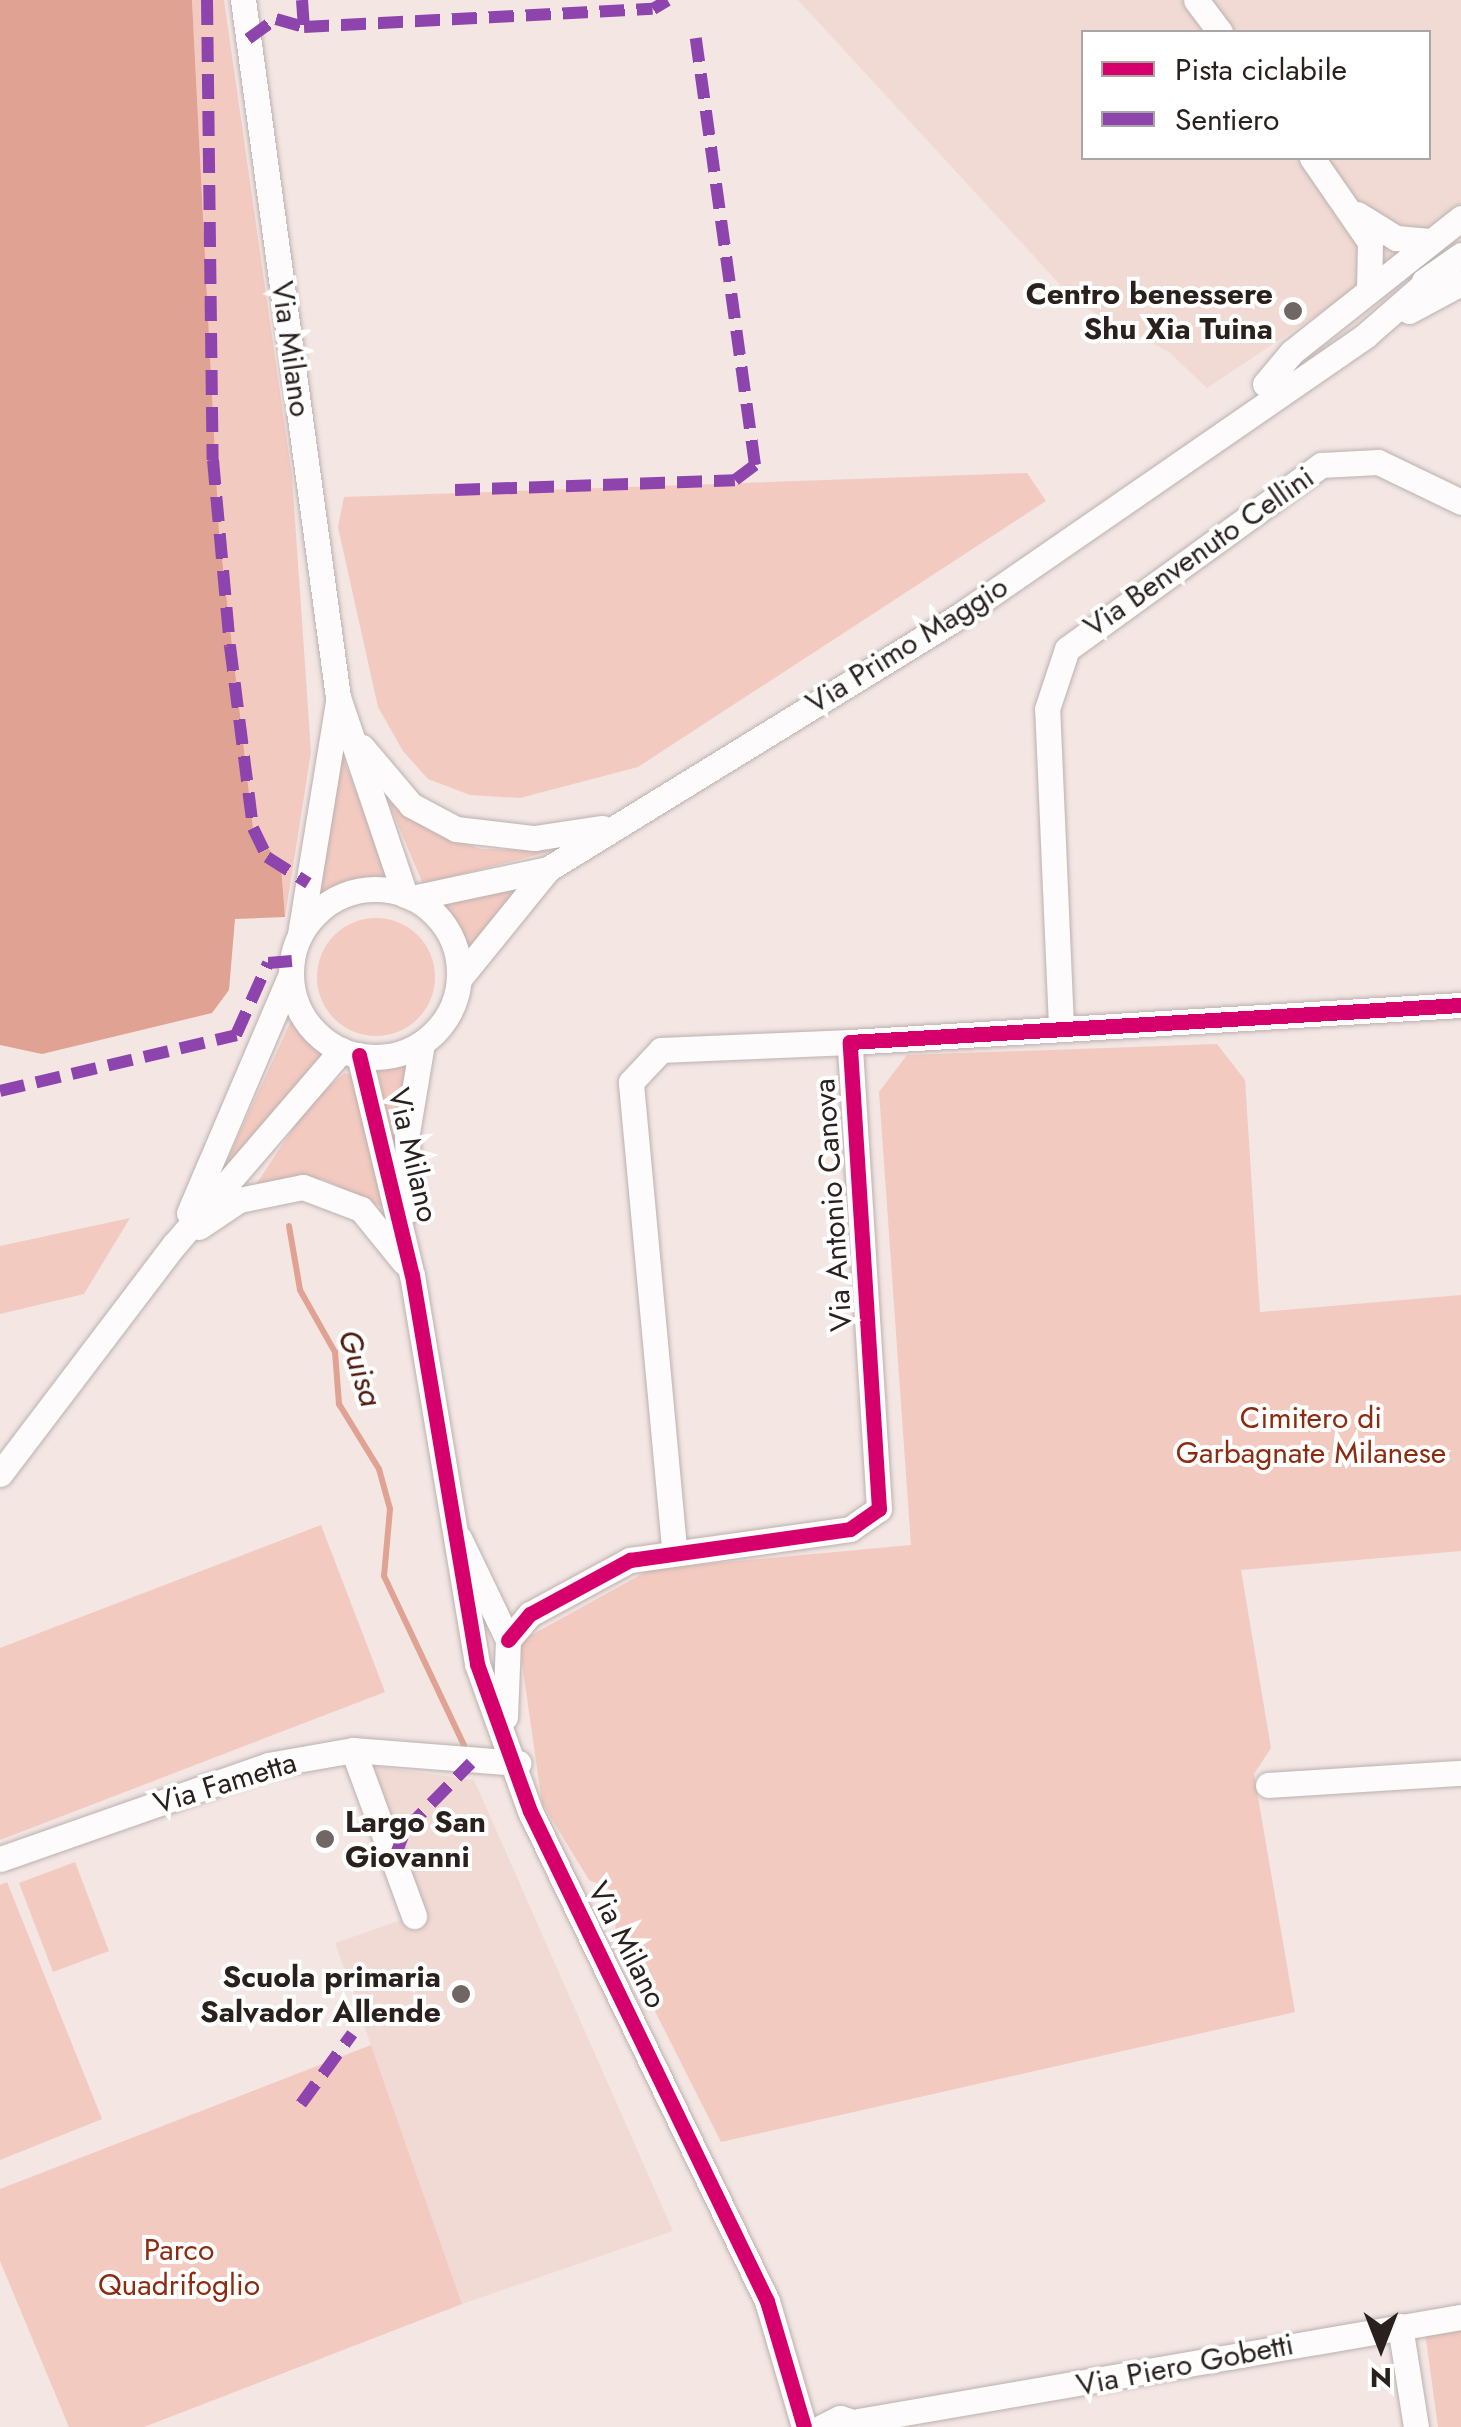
<!DOCTYPE html>
<html>
<head>
<meta charset="utf-8">
<style>
	body { margin:0 }
	#map { position:relative; width:1461px; height:2427px; overflow:hidden; background:#f3e6e3; font-family:Jost,sans-serif }
	div>[style] { position:absolute }
	.built>* { inset:0; background:#f1dad3 }
	.green>* { inset:0; background:#f3cac0 }
	.round { border-radius:50% }
	.water>* { inset:0; background:#e0a292 }
	.stream>* { height:6px; margin:-3px; padding:0 3px; transform-origin:3px; border-radius:3px; background:#e0a292 }
	.roads { filter:drop-shadow(0 0 2px #bbb1af) drop-shadow(0 0 2px #bbb1af) }
	.minor>* { height:25px; margin:-12.5px; padding:0 12.5px; transform-origin:12.5px; border-radius:12.5px; background:#fdfbfb }
	.minor>.ring { margin:-12.5px; padding:0; box-sizing:content-box; background:none; border:25px solid #fdfbfb; border-radius:50% }
	.quiet>* { height:12px; margin-top:-6px; transform-origin:0; background:repeating-linear-gradient(90deg,#8e44ad 0 25px,transparent 0 37px) }
	.cycleway>* { height:15px; margin:-7.5px; padding:0 7.5px; transform-origin:7.5px; border-radius:7.5px; background:#d6006c }
	.dots>* { width:28px; height:28px; translate:-50% -50%; box-sizing:border-box; border:5px solid #fff; border-radius:50% }
	span { translate:-50% -50%; white-space:nowrap; text-align:center; line-height:1.15; -webkit-text-stroke:8px #fff; paint-order:stroke }
	.poi-label { font-size:30px; color:#2a211f; font-weight:700 }
	.right { translate:-100% -50%; text-align:right }
	.left { translate:0 -50%; text-align:left }
	.street-label { font-size:30px; color:#2a211f }
	.park-label { font-size:30px; color:#8d2b10 }
	.water-label { font-size:32px; color:#4d190b; font-style:italic }
	.legend { position:absolute; left:1081px; top:30px; width:350px; height:130px; box-sizing:border-box; background:#fff; border:2px solid #aaa6a5; margin:0; padding:12px 18px; list-style:none; font-size:30px; color:#2a211f }
	.legend li { display:flex; align-items:center; gap:20px; height:50px }
	.legend b { width:50px; border:2px solid #aaa6a5 }
	.north { position:absolute; left:1331px; top:2297px; width:100px; height:100px; -webkit-text-stroke:8px #fff; paint-order:stroke; rotate:180deg; font-size:28px; font-weight:700; line-height:40px; text-align:center; color:#2a211f }
	.north::after { content:''; display:block; margin:auto; width:35px; height:45px; background:#2a211f; clip-path:polygon(50% 0,100% 100%,50% 72%,0 100%) }
</style>
</head>
<body>
<div id="map">
	<div class="built">
		<i style="clip-path:polygon(evenodd,798px 0,1461px 0,1461px 219px,1207px 388px,1169px 352px,1077px 303px,798px 0,1084px 32px,1428px 32px,1428px 158px,1084px 158px,1084px 32px)"></i>
		<i style="clip-path:polygon(372px 1766px,474px 1780px,673px 2231px,462px 2304px,335px 1943px,427px 1911px)"></i>
	</div>
	<div class="green">
		<i style="clip-path:polygon(192px 0,224px 0,292px 476px,311px 752px,285px 917px,281px 865px,253px 828px,219px 532px)"></i>
		<i style="clip-path:polygon(1027px 473px,1046px 501px,638px 767px,520px 798px,470px 795px,428px 779px,403px 751px,378px 707px,338px 527px,344px 497px)"></i>
		<i style="clip-path:polygon(340px 751px,394px 883px,352px 884px,316px 905px)"></i>
		<i style="clip-path:polygon(388px 801px,433px 832px,481px 849px,552px 851px,423px 884px)"></i>
		<i style="clip-path:polygon(516px 885px,519px 890px,469px 952px,442px 903px)"></i>
		<i class="round" style="left:317px;top:918px;width:118px;height:118px"></i>
		<i style="clip-path:polygon(291px 1021px,323px 1054px,230px 1165px,228px 1158px)"></i>
		<i style="clip-path:polygon(1217px 1044px,1245px 1080px,1260px 1312px,1461px 1295px,1461px 1551px,1241px 1570px,1271px 1748px,1254px 1774px,1295px 2012px,721px 2142px,615px 1932px,618px 1893px,589px 1880px,542px 1803px,519px 1642px,651px 1569px,911px 1545px,879px 1092px,907px 1055px)"></i>
		<i style="clip-path:polygon(409px 1063px,397px 1165px,378px 1071px)"></i>
		<i style="clip-path:polygon(345px 1073px,354px 1076px,383px 1208px,322px 1179px,255px 1186px,309px 1104px)"></i>
		<i style="clip-path:polygon(130px 1218px,84px 1294px,0 1314px,0 1246px)"></i>
		<i style="clip-path:polygon(321px 1525px,385px 1692px,0 1840px,0 1648px)"></i>
		<i style="clip-path:polygon(75px 1862px,109px 1951px,53px 1972px,19px 1883px)"></i>
		<i style="clip-path:polygon(7px 1882px,102px 2119px,0 2160px,0 1885px)"></i>
		<i style="clip-path:polygon(371px 2045px,462px 2304px,144px 2427px,69px 2427px,0 2261px,0 2189px)"></i>
		<i style="clip-path:polygon(1461px 2328px,1461px 2427px,1438px 2427px,1425px 2332px)"></i>
	</div>
	<div class="water">
		<i style="clip-path:polygon(0 0,192px 0,219px 532px,253px 828px,281px 865px,285px 917px,235px 919px,229px 990px,212px 1013px,42px 1054px,0 1045px)"></i>
	</div>
	<div class="stream">
		<i style="left:289px;top:1226px;width:65px;rotate:80.2deg"></i>
		<i style="left:300px;top:1290px;width:71px;rotate:60.6deg"></i>
		<i style="left:335px;top:1352px;width:52px;rotate:85.6deg"></i>
		<i style="left:339px;top:1404px;width:76px;rotate:58.4deg"></i>
		<i style="left:379px;top:1469px;width:41px;rotate:74.6deg"></i>
		<i style="left:390px;top:1509px;width:67px;rotate:95.1deg"></i>
		<i style="left:384px;top:1576px;width:187px;rotate:64.7deg"></i>
	</div>
	<div class="roads">
		<div class="minor">
			<i style="left:243px;top:0;width:703px;rotate:82.24deg"></i>
			<i style="left:338px;top:697px;width:209px;rotate:71.3deg"></i>
			<i style="left:1196px;top:0;width:40px;rotate:53deg"></i>
			<i style="left:1312px;top:158px;width:102px;rotate:55.4deg"></i>
			<i style="left:1370px;top:242px;width:46px;rotate:91.2deg"></i>
			<i style="left:1357px;top:214px;width:46px;rotate:31.6deg"></i>
			<i style="left:1396px;top:238px;width:34px;rotate:5deg"></i>
			<i style="left:1424px;top:281px;width:45px;rotate:-35.1deg"></i>
			<i style="left:1409px;top:311px;width:59px;rotate:-28.3deg"></i>
			<i style="left:1265px;top:384px;width:42px;rotate:-49.8deg"></i>
			<i style="left:1292px;top:352px;width:216px;rotate:-38.4deg"></i>
			<i style="left:362px;top:747px;width:76px;rotate:49.8deg"></i>
			<i style="left:411px;top:805px;width:51px;rotate:28.1deg"></i>
			<i style="left:456px;top:829px;width:79px;rotate:6.6deg"></i>
			<i style="left:534px;top:838px;width:69px;rotate:-8.4deg"></i>
			<i class="ring" style="left:291px;top:889px;width:143px;height:143px"></i>
			<i style="left:412px;top:898px;width:139px;rotate:-12deg"></i>
			<i style="left:300px;top:934px;width:235px;rotate:-80.7deg"></i>
			<i style="left:459px;top:979px;width:141px;rotate:-51deg"></i>
			<i style="left:548px;top:869px;width:490px;rotate:-31.6deg"></i>
			<i style="left:965px;top:612px;width:487px;rotate:-34.6deg"></i>
			<i style="left:1366px;top:335px;width:94px;rotate:-41.1deg"></i>
			<i style="left:1061px;top:1026px;width:317px;rotate:-92.5deg"></i>
			<i style="left:1047px;top:709px;width:63px;rotate:-71.6deg"></i>
			<i style="left:1067px;top:649px;width:314px;rotate:-35.9deg"></i>
			<i style="left:1321px;top:465px;width:57px;rotate:-3deg"></i>
			<i style="left:1378px;top:462px;width:92px;rotate:25.7deg"></i>
			<i style="left:359px;top:1055px;width:226px;rotate:76.5deg"></i>
			<i style="left:412px;top:1275px;width:394px;rotate:80.5deg"></i>
			<i style="left:477px;top:1664px;width:156px;rotate:70.2deg"></i>
			<i style="left:530px;top:1811px;width:544px;rotate:64.19deg"></i>
			<i style="left:767px;top:2301px;width:131px;rotate:73.6deg"></i>
			<i style="left:409px;top:1210px;width:77px;rotate:-91.5deg"></i>
			<i style="left:407px;top:1133px;width:91px;rotate:-80.5deg"></i>
			<i style="left:189px;top:1213px;width:260px;rotate:-66.9deg"></i>
			<i style="left:199px;top:1227px;width:48px;rotate:-34deg"></i>
			<i style="left:239px;top:1200px;width:65px;rotate:-11.5deg"></i>
			<i style="left:303px;top:1187px;width:62px;rotate:20.8deg"></i>
			<i style="left:361px;top:1209px;width:68px;rotate:50.9deg"></i>
			<i style="left:0;top:1474px;width:288px;rotate:-52.8deg"></i>
			<i style="left:174px;top:1245px;width:257px;rotate:-49.3deg"></i>
			<i style="left:459px;top:1538px;width:113px;rotate:64.3deg"></i>
			<i style="left:508px;top:1640px;width:77px;rotate:92.2deg"></i>
			<i style="left:674px;top:1547px;width:467px;rotate:-95.3deg"></i>
			<i style="left:631px;top:1082px;width:44px;rotate:-46.8deg"></i>
			<i style="left:661px;top:1050px;width:189px;rotate:-2.4deg"></i>
			<i style="left:508px;top:1640px;width:34px;rotate:-50deg"></i>
			<i style="left:530px;top:1614px;width:114px;rotate:-28.4deg"></i>
			<i style="left:630px;top:1560px;width:222px;rotate:-8deg"></i>
			<i style="left:850px;top:1529px;width:35px;rotate:-35deg"></i>
			<i style="left:879px;top:1509px;width:468px;rotate:-93.6deg"></i>
			<i style="left:850px;top:1042px;width:612px;rotate:-3.47deg"></i>
			<i style="left:353px;top:1750px;width:177px;rotate:69.8deg"></i>
			<i style="left:1268px;top:1785px;width:193px;rotate:-3.6deg"></i>
			<i style="left:0;top:1859px;width:284px;rotate:-19.3deg"></i>
			<i style="left:268px;top:1765px;width:86px;rotate:-10deg"></i>
			<i style="left:353px;top:1750px;width:166px;rotate:4.5deg"></i>
			<i style="left:1400px;top:2326px;width:102px;rotate:81deg"></i>
			<i style="left:858px;top:2421px;width:612px;rotate:-9.79deg"></i>
			<i style="left:822px;top:2427px;width:20px;rotate:-27deg"></i>
			<i style="left:840px;top:2418px;width:29px;rotate:18deg"></i>
		</div>
	</div>
	<div class="quiet">
		<i style="left:207px;top:0;width:460px;rotate:89.3deg"></i>
		<i style="left:213px;top:460px;width:187px;rotate:84.8deg"></i>
		<i style="left:230px;top:646px;width:183px;rotate:82.8deg"></i>
		<i style="left:253px;top:828px;width:32px;rotate:64deg"></i>
		<i style="left:267px;top:857px;width:49px;rotate:32.4deg"></i>
		<i style="left:302px;top:0;width:27px;rotate:86deg"></i>
		<i style="left:248px;top:39px;width:34px;rotate:-36deg"></i>
		<i style="left:276px;top:19px;width:29px;rotate:16deg"></i>
		<i style="left:304px;top:27px;width:349px;rotate:-3deg"></i>
		<i style="left:653px;top:9px;width:17px;rotate:-31deg"></i>
		<i style="left:455px;top:490px;width:280px;rotate:-2deg"></i>
		<i style="left:735px;top:480px;width:25px;rotate:-37deg"></i>
		<i style="left:755px;top:465px;width:431px;rotate:-97.9deg"></i>
		<i style="left:0;top:1091px;width:243px;rotate:-13.3deg"></i>
		<i style="left:236px;top:1035px;width:79px;rotate:-66deg"></i>
		<i style="left:268px;top:963px;width:24px;rotate:-5deg"></i>
		<i style="left:394px;top:1859px;width:31px;rotate:-69deg"></i>
		<i style="left:405px;top:1830px;width:94px;rotate:-45.4deg"></i>
		<i style="left:301px;top:2104px;width:87px;rotate:-53.9deg"></i>
	</div>
	<div class="cycleway">
		<i style="left:359px;top:1055px;width:226px;rotate:76.5deg"></i>
		<i style="left:412px;top:1275px;width:394px;rotate:80.5deg"></i>
		<i style="left:477px;top:1664px;width:156px;rotate:70.2deg"></i>
		<i style="left:530px;top:1811px;width:544px;rotate:64.19deg"></i>
		<i style="left:767px;top:2301px;width:131px;rotate:73.6deg"></i>
		<i style="left:508px;top:1640px;width:34px;rotate:-50deg"></i>
		<i style="left:530px;top:1614px;width:114px;rotate:-28.4deg"></i>
		<i style="left:630px;top:1560px;width:222px;rotate:-8deg"></i>
		<i style="left:850px;top:1529px;width:35px;rotate:-35deg"></i>
		<i style="left:879px;top:1509px;width:468px;rotate:-93.6deg"></i>
		<i style="left:850px;top:1042px;width:612px;rotate:-3.47deg"></i>
	</div>
	<div class="dots">
		<i style="left:1293px;top:311px;background:#706664"></i>
		<i style="left:325px;top:1839px;background:#706664"></i>
		<i style="left:461px;top:1994px;background:#706664"></i>
	</div>
	<div class="poi-label">
		<span class="right" style="left:1273px;top:311px">Centro benessere<br>Shu Xia Tuina</span>
		<span class="left" style="left:345px;top:1839px">Largo San<br>Giovanni</span>
		<span class="right" style="left:441px;top:1994px">Scuola primaria<br>Salvador Allende</span>
	</div>
	<div class="street-label">
		<span style="left:291px;top:349px;rotate:82deg">Via Milano</span>
		<span style="left:1199px;top:552px;rotate:-35deg">Via Benvenuto Cellini</span>
		<span style="left:907px;top:645px;rotate:-32deg">Via Primo Maggio</span>
		<span style="left:413px;top:1155px;rotate:77deg">Via Milano</span>
		<span style="left:833px;top:1205px;rotate:-94deg">Via Antonio Canova</span>
		<span style="left:225px;top:1783px;rotate:-17deg">Via Fametta</span>
		<span style="left:627px;top:1945px;rotate:63deg">Via Milano</span>
		<span style="left:1185px;top:2365px;rotate:-11deg">Via Piero Gobetti</span>
	</div>
	<div class="park-label">
		<span style="left:1311px;top:1435px">Cimitero di<br>Garbagnate Milanese</span>
		<span style="left:179px;top:2267px">Parco<br>Quadrifoglio</span>
	</div>
	<div class="water-label">
		<span style="left:360px;top:1368px;rotate:72deg">Guisa</span>
	</div>
	<ul class="legend">
	<li><b style="height:12px;background:#d6006c"></b>Pista ciclabile</li>
	<li><b style="height:12px;background:#8e44ad"></b>Sentiero</li>
	</ul>
	<div class="north">N</div>
</div>
</body>
</html>
